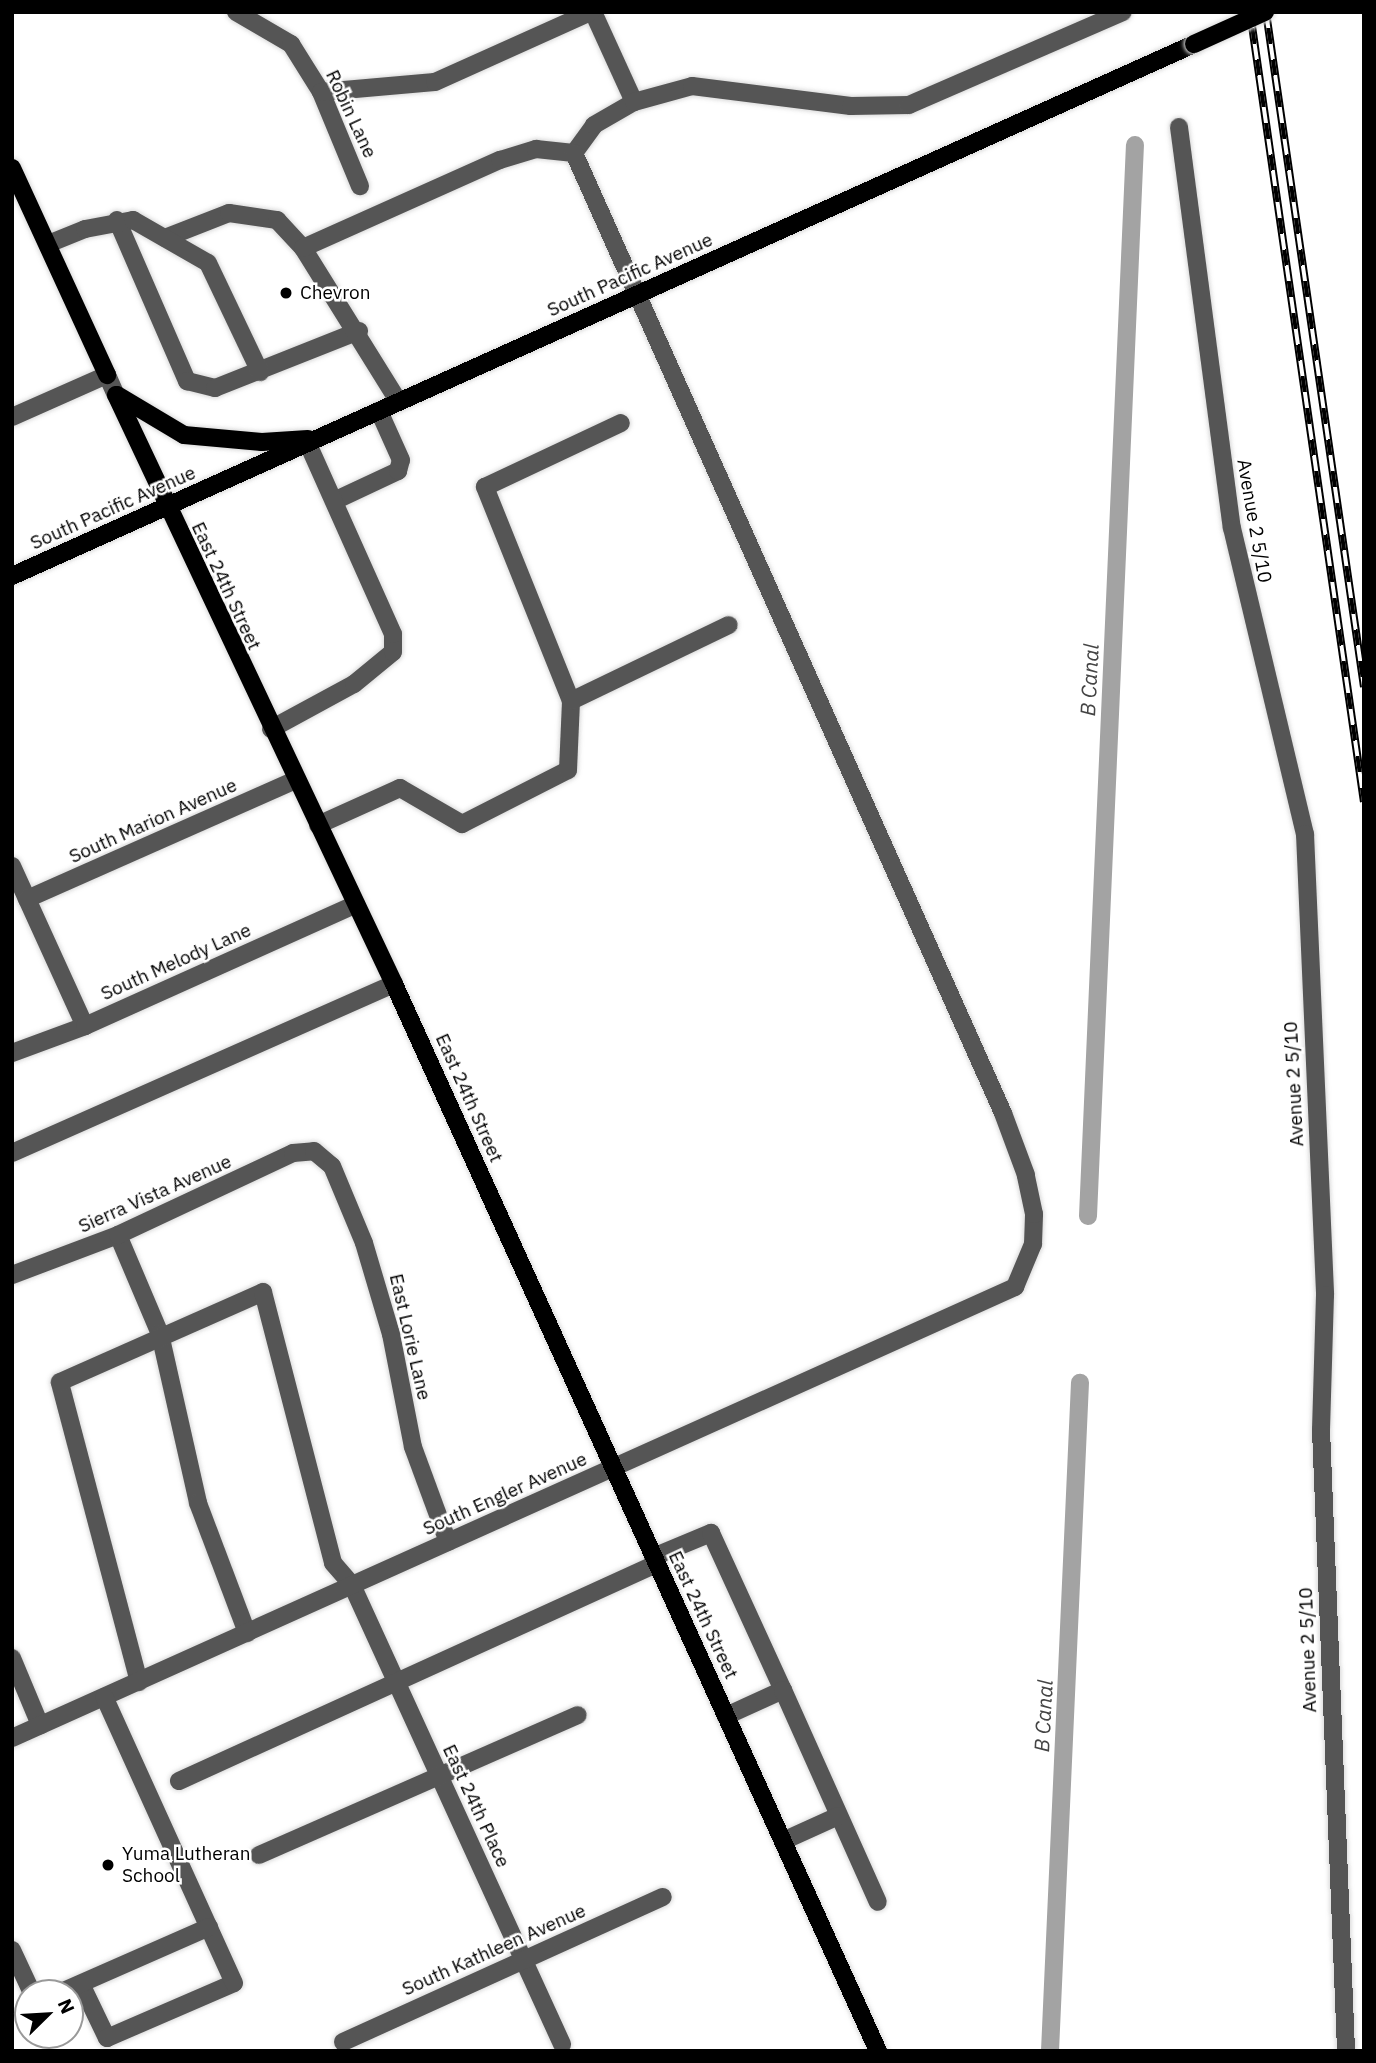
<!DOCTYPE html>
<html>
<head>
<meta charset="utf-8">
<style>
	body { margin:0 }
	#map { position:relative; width:1376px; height:2063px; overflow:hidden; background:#fff; font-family:"IBM Plex Sans",sans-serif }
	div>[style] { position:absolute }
	.canal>* { height:18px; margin:-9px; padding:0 9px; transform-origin:9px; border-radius:9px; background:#a3a3a3 }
	.roads { filter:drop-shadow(0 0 2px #dbdbdb) drop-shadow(0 0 2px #dbdbdb) }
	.minor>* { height:18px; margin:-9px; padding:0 9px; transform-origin:9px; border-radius:9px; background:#555 }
	.major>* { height:18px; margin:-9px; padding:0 9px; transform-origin:9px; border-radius:9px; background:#000 }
	.rail>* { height:8px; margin-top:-4px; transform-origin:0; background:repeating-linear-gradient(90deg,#fff 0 16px,#000 0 32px); box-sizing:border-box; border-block:2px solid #000 }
	.bridges { filter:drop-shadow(0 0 2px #dbdbdb) drop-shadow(0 0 2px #dbdbdb) }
	.major-bridge>* { height:18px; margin:-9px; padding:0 9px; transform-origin:9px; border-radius:9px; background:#000 }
	.dots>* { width:19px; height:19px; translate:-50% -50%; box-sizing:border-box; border:4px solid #fff; border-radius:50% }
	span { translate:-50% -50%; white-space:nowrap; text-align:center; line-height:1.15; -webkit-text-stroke:5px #fff; paint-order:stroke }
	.street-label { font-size:19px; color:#000 }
	.poi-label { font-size:19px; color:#000 }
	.left { translate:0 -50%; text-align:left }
	.water-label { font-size:21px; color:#444; font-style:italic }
	.frame { position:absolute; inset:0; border:14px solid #000; pointer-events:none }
	.north { position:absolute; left:14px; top:1979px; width:70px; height:70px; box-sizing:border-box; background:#fff; border:2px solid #999; border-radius:50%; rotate:66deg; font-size:19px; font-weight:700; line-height:28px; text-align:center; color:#000 }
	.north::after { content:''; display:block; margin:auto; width:24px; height:32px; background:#000; clip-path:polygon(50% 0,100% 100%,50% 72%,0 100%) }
</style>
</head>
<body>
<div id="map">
	<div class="canal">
		<i style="left:1088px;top:1216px;width:1072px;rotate:-87.49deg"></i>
		<i style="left:1050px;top:2051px;width:669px;rotate:-87.43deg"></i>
	</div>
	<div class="roads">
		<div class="minor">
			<i style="left:236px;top:12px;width:64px;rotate:30.2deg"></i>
			<i style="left:291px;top:44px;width:57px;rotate:58deg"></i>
			<i style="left:321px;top:92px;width:102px;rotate:67.5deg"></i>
			<i style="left:593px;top:12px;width:99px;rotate:65.5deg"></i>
			<i style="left:321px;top:92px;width:114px;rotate:-5deg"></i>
			<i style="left:435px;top:82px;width:171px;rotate:-24.2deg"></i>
			<i style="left:1179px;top:127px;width:404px;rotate:82.5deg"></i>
			<i style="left:1232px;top:528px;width:315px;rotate:76.6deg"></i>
			<i style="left:1305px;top:834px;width:461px;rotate:87.5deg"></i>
			<i style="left:1325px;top:1295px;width:135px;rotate:91.7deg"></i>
			<i style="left:1321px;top:1430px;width:622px;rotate:87.69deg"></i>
			<i style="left:574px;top:153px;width:34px;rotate:-54deg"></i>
			<i style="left:594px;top:125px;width:46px;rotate:-29.9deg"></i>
			<i style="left:634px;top:102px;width:60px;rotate:-15.4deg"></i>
			<i style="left:692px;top:86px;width:160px;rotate:7.2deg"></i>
			<i style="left:851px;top:106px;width:58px;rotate:-1deg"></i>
			<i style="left:909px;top:105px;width:233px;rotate:-23.5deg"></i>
			<i style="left:117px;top:220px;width:176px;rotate:66.5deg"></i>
			<i style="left:187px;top:381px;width:29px;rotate:14deg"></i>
			<i style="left:215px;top:388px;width:155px;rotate:-21.6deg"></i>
			<i style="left:165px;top:238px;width:69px;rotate:-21.3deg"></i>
			<i style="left:229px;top:213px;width:49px;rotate:8.3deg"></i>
			<i style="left:277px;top:220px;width:38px;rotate:47deg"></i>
			<i style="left:303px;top:248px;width:181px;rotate:58.1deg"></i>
			<i style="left:48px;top:244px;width:40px;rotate:-22deg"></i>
			<i style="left:85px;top:229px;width:49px;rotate:-10.6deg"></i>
			<i style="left:133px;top:220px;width:86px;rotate:29.8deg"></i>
			<i style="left:208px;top:263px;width:121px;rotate:64.5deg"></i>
			<i style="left:303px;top:248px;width:216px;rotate:-24.1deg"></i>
			<i style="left:500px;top:160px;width:38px;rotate:-17deg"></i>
			<i style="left:536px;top:149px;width:38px;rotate:6deg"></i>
			<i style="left:12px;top:417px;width:104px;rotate:-23.9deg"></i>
			<i style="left:107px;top:375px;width:22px;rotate:66deg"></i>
			<i style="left:334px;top:501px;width:71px;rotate:-25.1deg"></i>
			<i style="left:398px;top:471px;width:11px;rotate:-75deg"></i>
			<i style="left:401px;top:460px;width:54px;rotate:-114.2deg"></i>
			<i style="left:571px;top:701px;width:231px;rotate:-111.9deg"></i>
			<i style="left:485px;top:487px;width:150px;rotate:-25.2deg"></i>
			<i style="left:271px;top:729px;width:94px;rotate:-28.5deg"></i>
			<i style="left:354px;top:684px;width:50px;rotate:-39.4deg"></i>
			<i style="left:393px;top:652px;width:18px;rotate:-90deg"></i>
			<i style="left:393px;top:634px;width:208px;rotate:-114.1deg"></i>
			<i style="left:318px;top:825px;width:90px;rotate:-24.3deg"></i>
			<i style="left:400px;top:788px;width:72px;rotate:30.1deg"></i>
			<i style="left:462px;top:824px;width:119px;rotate:-27deg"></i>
			<i style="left:568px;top:770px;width:69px;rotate:-87.5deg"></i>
			<i style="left:571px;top:701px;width:175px;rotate:-25.7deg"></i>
			<i style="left:12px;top:866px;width:176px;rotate:65.5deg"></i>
			<i style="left:27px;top:899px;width:294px;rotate:-23.9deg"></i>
			<i style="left:12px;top:1053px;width:78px;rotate:-20.3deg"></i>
			<i style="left:85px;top:1026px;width:297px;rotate:-24.2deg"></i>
			<i style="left:12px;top:1153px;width:418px;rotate:-23.9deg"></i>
			<i style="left:118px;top:1235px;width:108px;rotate:67deg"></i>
			<i style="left:160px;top:1334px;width:173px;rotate:77.3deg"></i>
			<i style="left:198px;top:1503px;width:139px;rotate:69.3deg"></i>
			<i style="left:12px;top:1275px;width:113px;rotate:-20.7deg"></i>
			<i style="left:118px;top:1235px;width:193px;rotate:-25.1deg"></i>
			<i style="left:293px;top:1153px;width:21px;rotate:-5deg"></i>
			<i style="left:314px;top:1151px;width:23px;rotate:40deg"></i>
			<i style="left:332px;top:1166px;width:83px;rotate:67.4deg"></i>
			<i style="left:364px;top:1243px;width:95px;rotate:73.5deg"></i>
			<i style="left:391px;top:1334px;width:115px;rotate:79deg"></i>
			<i style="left:413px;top:1447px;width:101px;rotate:69.8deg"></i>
			<i style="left:653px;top:1557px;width:63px;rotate:-22.5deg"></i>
			<i style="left:711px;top:1533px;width:173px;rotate:65.4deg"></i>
			<i style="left:783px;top:1690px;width:63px;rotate:155.5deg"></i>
			<i style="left:12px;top:1658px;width:73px;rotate:67.3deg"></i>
			<i style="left:139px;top:1682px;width:310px;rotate:-104.8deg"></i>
			<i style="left:60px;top:1382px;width:222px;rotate:-23.9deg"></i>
			<i style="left:263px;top:1292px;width:280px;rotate:75.5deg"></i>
			<i style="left:333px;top:1563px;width:29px;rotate:49deg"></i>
			<i style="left:352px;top:1585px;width:505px;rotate:65.42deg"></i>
			<i style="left:783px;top:1690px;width:232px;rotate:65.9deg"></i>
			<i style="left:12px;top:1738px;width:1100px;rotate:-24.21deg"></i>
			<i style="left:1015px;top:1287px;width:47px;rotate:-67.3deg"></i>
			<i style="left:1033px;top:1244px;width:30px;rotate:-88deg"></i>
			<i style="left:1034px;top:1214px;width:40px;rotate:-102deg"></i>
			<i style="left:1026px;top:1175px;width:66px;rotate:-110.4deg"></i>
			<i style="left:1003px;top:1113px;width:1051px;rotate:-114.08deg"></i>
			<i style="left:179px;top:1781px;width:524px;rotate:-24.46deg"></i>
			<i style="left:783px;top:1841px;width:60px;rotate:-24.4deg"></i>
			<i style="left:259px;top:1855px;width:348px;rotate:-23.7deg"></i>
			<i style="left:12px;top:1950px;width:47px;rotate:65.1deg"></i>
			<i style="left:81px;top:1984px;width:60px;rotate:64.3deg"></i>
			<i style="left:107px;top:2038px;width:138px;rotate:-23.4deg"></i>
			<i style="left:234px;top:1983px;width:314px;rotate:-114.4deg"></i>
			<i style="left:59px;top:1993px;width:164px;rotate:-23.7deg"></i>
			<i style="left:343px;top:2042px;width:351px;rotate:-24.4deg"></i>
		</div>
		<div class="major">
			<i style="left:12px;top:168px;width:228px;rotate:65.3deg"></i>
			<i style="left:116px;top:395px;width:651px;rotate:64.73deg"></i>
			<i style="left:394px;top:984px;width:1172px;rotate:65.6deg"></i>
			<i style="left:117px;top:395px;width:78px;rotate:30.8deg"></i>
			<i style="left:184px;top:435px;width:78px;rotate:5.1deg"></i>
			<i style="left:262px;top:442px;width:46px;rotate:-3.7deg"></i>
			<i style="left:12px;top:576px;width:1296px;rotate:-24.23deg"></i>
		</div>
	</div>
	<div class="rail">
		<i style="left:1250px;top:12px;width:798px;rotate:81.79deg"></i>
		<i style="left:1266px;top:12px;width:682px;rotate:81.74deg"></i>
	</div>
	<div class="bridges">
		<div class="major-bridge">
			<i style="left:1194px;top:44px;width:78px;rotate:-24.3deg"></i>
		</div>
	</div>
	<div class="dots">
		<i style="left:286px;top:293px;background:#000"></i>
		<i style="left:108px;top:1865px;background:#000"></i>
	</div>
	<div class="street-label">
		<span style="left:351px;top:114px;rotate:65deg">Robin Lane</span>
		<span style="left:630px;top:275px;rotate:-24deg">South Pacific Avenue</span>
		<span style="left:113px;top:508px;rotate:-24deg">South Pacific Avenue</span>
		<span style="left:1254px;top:521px;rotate:80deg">Avenue 2 5/10</span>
		<span style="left:226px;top:586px;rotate:65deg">East 24th Street</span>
		<span style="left:153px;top:821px;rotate:-24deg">South Marion Avenue</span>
		<span style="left:176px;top:962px;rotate:-24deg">South Melody Lane</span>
		<span style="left:1294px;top:1084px;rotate:-93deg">Avenue 2 5/10</span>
		<span style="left:469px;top:1098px;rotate:66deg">East 24th Street</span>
		<span style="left:155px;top:1194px;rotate:-24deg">Sierra Vista Avenue</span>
		<span style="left:410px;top:1337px;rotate:77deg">East Lorie Lane</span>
		<span style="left:505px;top:1494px;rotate:-24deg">South Engler Avenue</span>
		<span style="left:703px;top:1615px;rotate:65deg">East 24th Street</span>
		<span style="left:1308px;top:1650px;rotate:-92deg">Avenue 2 5/10</span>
		<span style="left:476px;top:1806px;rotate:65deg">East 24th Place</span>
		<span style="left:494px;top:1950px;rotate:-24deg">South Kathleen Avenue</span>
	</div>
	<div class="poi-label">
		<span class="left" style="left:300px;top:293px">Chevron</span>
		<span class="left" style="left:122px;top:1865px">Yuma Lutheran<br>School</span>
	</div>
	<div class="water-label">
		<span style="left:1089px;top:680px;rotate:-87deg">B Canal</span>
		<span style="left:1043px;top:1716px;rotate:-87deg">B Canal</span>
	</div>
	<div class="frame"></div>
	<div class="north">N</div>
</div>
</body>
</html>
